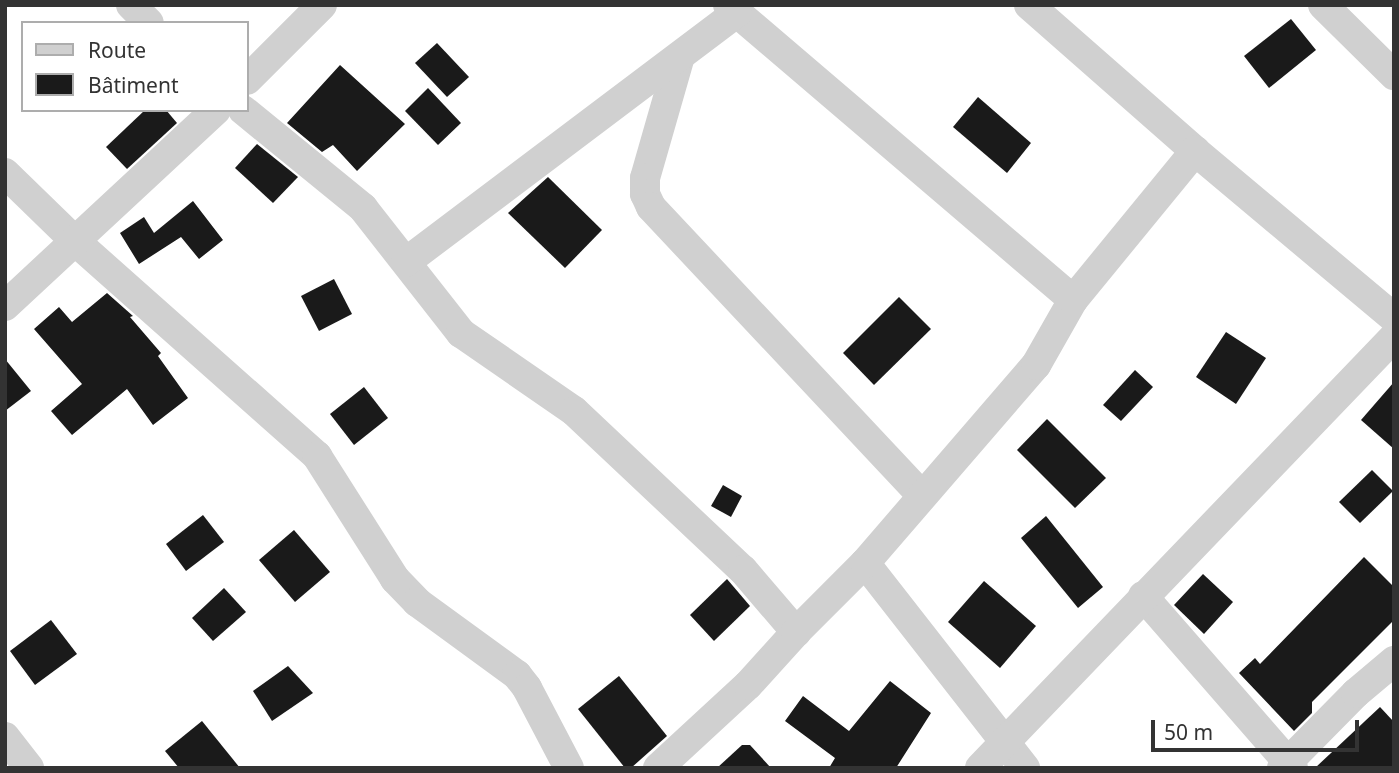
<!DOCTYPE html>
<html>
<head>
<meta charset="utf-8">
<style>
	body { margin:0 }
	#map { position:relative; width:1399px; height:773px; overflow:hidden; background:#fff; font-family:"Noto Sans",sans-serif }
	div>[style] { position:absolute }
	.building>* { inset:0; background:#1a1a1a }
	.minor>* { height:30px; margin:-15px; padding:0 15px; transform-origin:15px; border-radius:15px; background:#d0d0d0 }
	span { translate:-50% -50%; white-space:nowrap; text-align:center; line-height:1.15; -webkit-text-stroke:7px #fff; paint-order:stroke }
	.frame { position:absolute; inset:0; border:7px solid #333; pointer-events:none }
	.legend { position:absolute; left:21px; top:21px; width:228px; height:91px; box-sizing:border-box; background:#fff; border:2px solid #adadad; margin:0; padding:9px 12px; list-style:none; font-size:21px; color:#333 }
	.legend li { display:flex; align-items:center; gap:14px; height:35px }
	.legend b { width:35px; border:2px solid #adadad }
	.scale { position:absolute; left:1151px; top:720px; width:208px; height:32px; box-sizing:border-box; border:4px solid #333; border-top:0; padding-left:9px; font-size:21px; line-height:24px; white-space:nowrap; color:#333; -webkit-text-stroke:5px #fff; paint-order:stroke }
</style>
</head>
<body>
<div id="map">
	<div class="building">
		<i style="clip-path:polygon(1291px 19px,1316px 50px,1269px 88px,1244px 56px)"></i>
		<i style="clip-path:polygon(437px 43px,469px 77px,447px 97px,415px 63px)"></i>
		<i style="clip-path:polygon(340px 65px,405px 124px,357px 171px,333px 145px,322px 152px,287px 123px)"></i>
		<i style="clip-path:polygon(428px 88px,461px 123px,438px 145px,405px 111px)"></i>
		<i style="clip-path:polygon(978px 97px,1031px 143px,1007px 173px,953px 127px)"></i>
		<i style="clip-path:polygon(145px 110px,166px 110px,177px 123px,127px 169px,106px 147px)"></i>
		<i style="clip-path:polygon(257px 144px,298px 177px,273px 203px,235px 168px)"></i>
		<i style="clip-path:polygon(548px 177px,602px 230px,565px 268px,508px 213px)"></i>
		<i style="clip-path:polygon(193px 201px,223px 240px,199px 259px,181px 237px,139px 264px,120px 233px,144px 217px,154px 233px)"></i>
		<i style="clip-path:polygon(334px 279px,352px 314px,319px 331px,301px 296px)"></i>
		<i style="clip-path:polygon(107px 293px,133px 316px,130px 317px,161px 353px,158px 356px,188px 398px,153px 425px,127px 389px,72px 435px,51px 411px,82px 384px,34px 329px,59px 307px,72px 322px)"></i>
		<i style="clip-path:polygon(899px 297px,931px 329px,874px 385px,843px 353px)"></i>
		<i style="clip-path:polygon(1226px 332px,1266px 358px,1236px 404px,1196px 377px)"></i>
		<i style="clip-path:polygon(5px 359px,31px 391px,5px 411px)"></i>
		<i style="clip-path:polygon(1135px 370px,1153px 387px,1121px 421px,1103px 405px)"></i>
		<i style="clip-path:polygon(1394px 382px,1394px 449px,1361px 420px)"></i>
		<i style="clip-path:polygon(364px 387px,388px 418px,354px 445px,330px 414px)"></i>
		<i style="clip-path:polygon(1047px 419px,1106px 478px,1075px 508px,1017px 450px)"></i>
		<i style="clip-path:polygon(1372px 470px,1393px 491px,1360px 523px,1339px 502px)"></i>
		<i style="clip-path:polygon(723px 485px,742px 496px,731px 517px,711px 506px)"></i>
		<i style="clip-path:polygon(203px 515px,224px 542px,186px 571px,166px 544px)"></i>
		<i style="clip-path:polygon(1046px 516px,1103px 587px,1078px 608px,1021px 538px)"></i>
		<i style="clip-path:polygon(294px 530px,330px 572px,295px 602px,259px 560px)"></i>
		<i style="clip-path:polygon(1364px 557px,1394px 587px,1394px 620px,1312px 702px,1312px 713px,1294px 731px,1239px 673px,1255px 658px,1260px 664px)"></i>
		<i style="clip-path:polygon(1203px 574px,1233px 602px,1204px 634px,1174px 605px)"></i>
		<i style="clip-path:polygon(727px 579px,750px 606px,714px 641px,690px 615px)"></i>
		<i style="clip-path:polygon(984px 581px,1036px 626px,1000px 668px,948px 622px)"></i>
		<i style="clip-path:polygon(224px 588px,246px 612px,213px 641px,192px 618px)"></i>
		<i style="clip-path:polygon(51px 620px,77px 654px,35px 685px,10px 651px)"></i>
		<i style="clip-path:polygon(288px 666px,313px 693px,272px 721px,253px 691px)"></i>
		<i style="clip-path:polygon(619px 676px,667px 736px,631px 768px,625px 768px,578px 709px)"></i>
		<i style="clip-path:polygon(890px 681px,931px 713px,896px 768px,829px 768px,835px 758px,785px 721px,803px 696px,849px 731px)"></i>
		<i style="clip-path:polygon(1380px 707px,1394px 722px,1394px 768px,1315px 768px)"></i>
		<i style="clip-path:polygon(202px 721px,240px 768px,179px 768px,165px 751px)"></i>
		<i style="clip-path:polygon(742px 745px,750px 745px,771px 768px,717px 768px)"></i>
	</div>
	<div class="minor">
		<i style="left:131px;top:5px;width:25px;rotate:45deg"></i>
		<i style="left:728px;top:5px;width:454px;rotate:40.5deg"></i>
		<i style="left:1029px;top:5px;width:221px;rotate:41.3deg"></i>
		<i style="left:1195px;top:151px;width:260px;rotate:40deg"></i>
		<i style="left:1323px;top:5px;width:100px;rotate:44.6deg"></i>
		<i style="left:680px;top:56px;width:127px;rotate:106deg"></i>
		<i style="left:645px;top:178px;width:16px;rotate:90deg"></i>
		<i style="left:645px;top:194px;width:14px;rotate:65deg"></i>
		<i style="left:651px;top:207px;width:396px;rotate:46.8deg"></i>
		<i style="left:247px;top:80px;width:106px;rotate:-45deg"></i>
		<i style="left:243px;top:110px;width:155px;rotate:39.2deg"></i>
		<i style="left:363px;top:208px;width:159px;rotate:51.9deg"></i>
		<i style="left:461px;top:333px;width:137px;rotate:34.6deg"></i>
		<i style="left:574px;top:411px;width:232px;rotate:43.3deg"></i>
		<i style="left:743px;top:570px;width:82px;rotate:49.5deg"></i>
		<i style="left:5px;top:173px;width:98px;rotate:44.2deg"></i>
		<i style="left:75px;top:241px;width:324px;rotate:41.6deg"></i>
		<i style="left:317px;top:456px;width:146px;rotate:57.6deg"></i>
		<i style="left:395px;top:579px;width:32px;rotate:46deg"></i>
		<i style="left:417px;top:602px;width:124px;rotate:36.1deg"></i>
		<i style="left:517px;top:675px;width:16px;rotate:52deg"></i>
		<i style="left:527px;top:688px;width:90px;rotate:62.3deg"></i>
		<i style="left:406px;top:262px;width:414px;rotate:-37deg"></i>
		<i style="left:5px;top:306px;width:288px;rotate:-42.9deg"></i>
		<i style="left:865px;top:563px;width:260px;rotate:52deg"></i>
		<i style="left:1143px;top:596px;width:228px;rotate:48.9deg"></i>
		<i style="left:5px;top:737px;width:39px;rotate:52deg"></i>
		<i style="left:658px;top:768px;width:122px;rotate:-42.7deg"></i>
		<i style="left:748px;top:685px;width:72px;rotate:-47.8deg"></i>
		<i style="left:796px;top:632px;width:98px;rotate:-45deg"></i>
		<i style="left:865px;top:563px;width:262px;rotate:-49.2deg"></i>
		<i style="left:1036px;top:365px;width:75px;rotate:-60.4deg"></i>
		<i style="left:1073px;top:300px;width:193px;rotate:-50.7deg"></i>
		<i style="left:980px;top:768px;width:598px;rotate:-46.15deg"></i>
		<i style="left:1282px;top:768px;width:105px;rotate:-45.4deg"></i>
		<i style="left:1356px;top:693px;width:50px;rotate:-40.1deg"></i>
	</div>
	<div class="frame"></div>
	<ul class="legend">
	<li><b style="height:9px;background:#d0d0d0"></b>Route</li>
	<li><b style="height:19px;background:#1a1a1a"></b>Bâtiment</li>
	</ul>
	<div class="scale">50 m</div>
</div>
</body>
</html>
